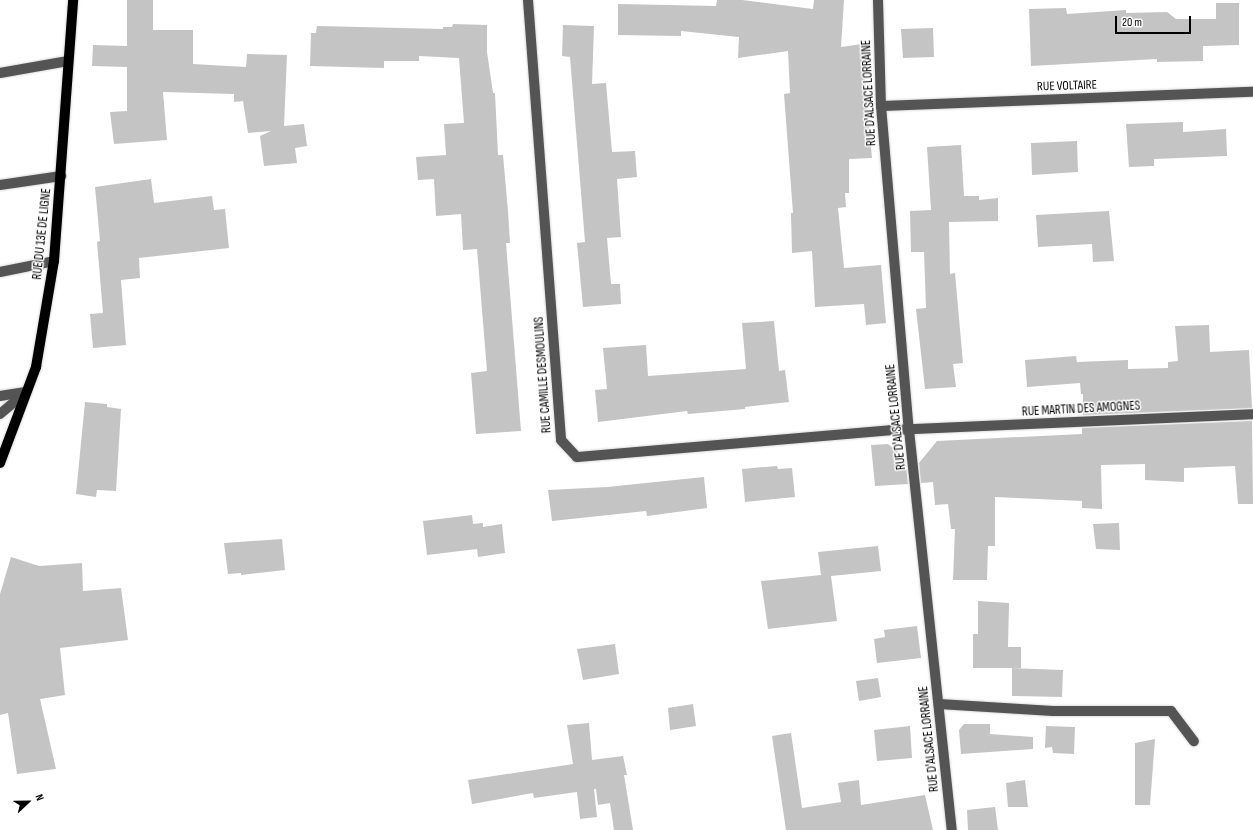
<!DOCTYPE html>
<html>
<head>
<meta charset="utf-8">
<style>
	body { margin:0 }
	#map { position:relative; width:1253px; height:830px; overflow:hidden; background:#fff; font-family:"Sofia Sans Condensed",sans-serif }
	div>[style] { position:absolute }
	.building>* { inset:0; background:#c4c4c4 }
	.roads { filter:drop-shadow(0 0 1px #dbdbdb) drop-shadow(0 0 1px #dbdbdb) }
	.minor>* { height:10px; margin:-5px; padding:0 5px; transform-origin:5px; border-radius:5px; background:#545454 }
	.major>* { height:10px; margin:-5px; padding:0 5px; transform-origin:5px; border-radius:5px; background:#000 }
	span { translate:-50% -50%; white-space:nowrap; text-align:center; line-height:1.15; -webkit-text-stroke:3px #fff; paint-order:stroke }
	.street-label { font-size:13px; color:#000 }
	.north { position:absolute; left:8px; top:782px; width:40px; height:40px; -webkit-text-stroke:3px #fff; paint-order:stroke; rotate:68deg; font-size:11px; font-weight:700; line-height:16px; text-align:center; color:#000 }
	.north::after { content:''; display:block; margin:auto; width:14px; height:18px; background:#000; clip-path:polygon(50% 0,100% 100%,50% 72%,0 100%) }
	.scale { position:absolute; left:1115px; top:16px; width:76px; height:18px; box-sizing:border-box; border:2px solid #000; border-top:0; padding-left:5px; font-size:12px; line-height:14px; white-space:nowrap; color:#000; -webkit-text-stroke:3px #fff; paint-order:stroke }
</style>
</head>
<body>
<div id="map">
	<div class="building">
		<i style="clip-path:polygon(127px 0,153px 0,153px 30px,193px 30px,193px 64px,246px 67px,247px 54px,287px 55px,284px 126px,304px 124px,307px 146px,295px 148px,297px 163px,264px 166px,260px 136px,271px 131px,248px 133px,243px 101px,234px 102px,234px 94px,163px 92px,167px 140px,114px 144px,110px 112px,127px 111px,127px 67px,92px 66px,93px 45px,127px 46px)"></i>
		<i style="clip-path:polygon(717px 0,742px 0,813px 9px,814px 0,844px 0,841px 47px,862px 44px,872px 158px,849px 159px,849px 193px,845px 193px,846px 207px,838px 208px,844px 268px,881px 265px,886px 323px,866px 325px,864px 304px,815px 307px,812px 251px,792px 253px,791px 213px,793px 213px,784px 94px,790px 93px,788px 51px,738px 58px,739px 37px,681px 31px,681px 36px,618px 35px,618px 4px,716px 6px)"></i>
		<i style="clip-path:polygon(1216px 3px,1239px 3px,1239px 45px,1203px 46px,1203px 61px,1157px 62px,1157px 59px,1031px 66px,1029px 9px,1066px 8px,1067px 14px,1126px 10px,1126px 13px,1167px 12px,1176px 19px,1216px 19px)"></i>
		<i style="clip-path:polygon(453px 24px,487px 25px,487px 52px,493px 93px,495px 93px,498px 155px,503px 155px,508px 211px,510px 243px,506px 243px,521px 431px,476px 434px,471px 373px,487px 371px,477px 249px,463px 250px,461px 214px,436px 216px,434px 179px,418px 180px,416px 157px,446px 155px,444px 124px,464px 123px,459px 58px,419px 56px,419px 61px,384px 61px,384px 68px,310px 66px,311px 33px,316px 33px,317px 26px,443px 29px,443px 27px,452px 27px)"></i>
		<i style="clip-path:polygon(563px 25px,594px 26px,592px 84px,606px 83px,612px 152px,635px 151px,637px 177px,617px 179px,621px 237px,607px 238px,611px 284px,620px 284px,621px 304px,583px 307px,577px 243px,585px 242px,570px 57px,562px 56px)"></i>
		<i style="clip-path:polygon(933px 28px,934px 57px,903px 58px,901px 29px)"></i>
		<i style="clip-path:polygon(1183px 122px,1183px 132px,1226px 129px,1227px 156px,1154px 159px,1154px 166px,1129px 167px,1126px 124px)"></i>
		<i style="clip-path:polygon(1077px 141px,1078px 172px,1032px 175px,1031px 143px)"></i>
		<i style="clip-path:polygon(961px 145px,964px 196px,979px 196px,979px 200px,998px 198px,998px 221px,949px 222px,950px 274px,955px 273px,963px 363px,953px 364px,956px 387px,925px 389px,916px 309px,926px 308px,924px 252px,911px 252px,910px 211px,931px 210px,927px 147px)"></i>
		<i style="clip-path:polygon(151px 179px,154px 203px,212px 196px,214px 210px,225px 209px,229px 248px,139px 258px,140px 278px,121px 280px,126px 345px,93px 348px,90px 314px,103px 313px,97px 242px,100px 241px,95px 187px)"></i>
		<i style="clip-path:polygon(1109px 211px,1114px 261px,1093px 262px,1092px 244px,1038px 247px,1036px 215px)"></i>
		<i style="clip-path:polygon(774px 321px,779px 371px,785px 370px,789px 402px,745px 407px,745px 409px,688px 414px,687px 411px,598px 422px,595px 390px,607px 389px,603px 348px,646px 345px,648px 376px,746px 369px,742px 323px)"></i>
		<i style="clip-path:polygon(1209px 325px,1210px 352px,1249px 350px,1252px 408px,1083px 415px,1083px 394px,1081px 394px,1080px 383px,1027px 387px,1025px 360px,1076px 356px,1077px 362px,1128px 360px,1128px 369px,1168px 368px,1168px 362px,1178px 361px,1175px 326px)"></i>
		<i style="clip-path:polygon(85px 402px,107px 404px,107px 407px,121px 409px,116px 491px,97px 490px,96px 497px,76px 494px)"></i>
		<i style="clip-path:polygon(1252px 421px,1253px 504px,1238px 504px,1235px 466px,1184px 468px,1184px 482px,1145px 480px,1145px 464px,1101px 465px,1102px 509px,1082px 508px,1082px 501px,995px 497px,995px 546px,988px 546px,987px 580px,953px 580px,955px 529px,951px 529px,948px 504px,935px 505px,933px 482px,921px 483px,919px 463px,937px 441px,1082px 434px,1082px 428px)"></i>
		<i style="clip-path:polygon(888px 444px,905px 458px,908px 484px,875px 486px,871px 445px)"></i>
		<i style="clip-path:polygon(777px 466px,778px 469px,792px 468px,795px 497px,745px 502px,742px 469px)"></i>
		<i style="clip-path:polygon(704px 477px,707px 508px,647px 516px,646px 511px,552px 521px,548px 490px,607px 487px)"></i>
		<i style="clip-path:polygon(472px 515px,473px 524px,483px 523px,483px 527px,502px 524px,505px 553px,478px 557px,477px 549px,427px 555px,423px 521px)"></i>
		<i style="clip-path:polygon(1119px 523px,1120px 550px,1096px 549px,1093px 524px)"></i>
		<i style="clip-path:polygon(282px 539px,285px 570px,241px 575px,241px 573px,228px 574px,224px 543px)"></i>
		<i style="clip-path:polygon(878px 546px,881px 571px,831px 576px,837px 621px,768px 629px,761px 581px,821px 575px,818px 552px)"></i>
		<i style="clip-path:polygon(11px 557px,39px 566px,82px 563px,83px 591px,121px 588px,128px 640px,60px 648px,65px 695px,40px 699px,56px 769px,17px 774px,8px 713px,0 715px,0 594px)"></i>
		<i style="clip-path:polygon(978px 601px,1009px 603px,1008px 647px,1021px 647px,1021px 668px,973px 668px,973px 634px,978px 634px)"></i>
		<i style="clip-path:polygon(917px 626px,921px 658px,877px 663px,874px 639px,885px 637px,884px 630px)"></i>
		<i style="clip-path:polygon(615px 644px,619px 674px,583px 680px,577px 649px)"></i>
		<i style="clip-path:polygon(1012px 668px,1063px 670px,1062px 697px,1012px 696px)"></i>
		<i style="clip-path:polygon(878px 678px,881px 697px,859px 701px,856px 681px)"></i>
		<i style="clip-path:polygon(693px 704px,696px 726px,670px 730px,668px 708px)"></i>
		<i style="clip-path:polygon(589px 723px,592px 760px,623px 756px,627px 775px,624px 775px,633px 830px,614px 830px,610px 803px,598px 805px,596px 789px,594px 789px,597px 817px,580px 819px,577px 792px,534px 798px,533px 793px,472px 804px,468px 780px,573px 764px,567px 725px)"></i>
		<i style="clip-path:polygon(964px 724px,990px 724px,990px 734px,1033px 737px,1033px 749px,961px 754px,959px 730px)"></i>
		<i style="clip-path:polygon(910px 726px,912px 758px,877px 761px,874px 730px)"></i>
		<i style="clip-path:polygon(1046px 726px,1075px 727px,1074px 754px,1053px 753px,1052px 747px,1045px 748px)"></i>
		<i style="clip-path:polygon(791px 733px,802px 808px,841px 802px,838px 783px,859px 780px,861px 805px,925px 795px,933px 830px,786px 830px,772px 736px)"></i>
		<i style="clip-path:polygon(1155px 739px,1150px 805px,1135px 805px,1135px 743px)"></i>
		<i style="clip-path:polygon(1025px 780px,1028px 807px,1008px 807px,1006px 783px)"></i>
		<i style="clip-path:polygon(995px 807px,998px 830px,968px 830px,967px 810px)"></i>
	</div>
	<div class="roads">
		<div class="minor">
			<i style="left:528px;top:0;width:441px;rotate:85.7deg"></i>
			<i style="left:561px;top:440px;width:23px;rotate:47deg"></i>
			<i style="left:577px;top:457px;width:315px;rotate:-4.9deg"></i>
			<i style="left:891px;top:430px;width:362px;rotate:-2.5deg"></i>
			<i style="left:878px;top:0;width:106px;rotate:88.4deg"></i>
			<i style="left:881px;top:106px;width:325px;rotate:85.1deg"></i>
			<i style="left:909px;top:430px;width:402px;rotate:83.9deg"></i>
			<i style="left:0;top:73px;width:69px;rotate:-10deg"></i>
			<i style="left:881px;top:106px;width:372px;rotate:-2.2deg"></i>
			<i style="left:0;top:185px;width:62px;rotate:-8.4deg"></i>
			<i style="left:0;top:272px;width:55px;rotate:-11.5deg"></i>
			<i style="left:0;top:396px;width:26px;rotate:-9deg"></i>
			<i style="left:0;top:414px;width:34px;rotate:-40deg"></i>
			<i style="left:939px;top:704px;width:114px;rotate:3.5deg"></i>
			<i style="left:1053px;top:711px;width:118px"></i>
			<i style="left:1171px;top:711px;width:38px;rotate:53deg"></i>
		</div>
		<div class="major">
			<i style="left:0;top:463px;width:103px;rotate:-69.4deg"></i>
			<i style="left:36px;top:367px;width:108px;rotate:-80.4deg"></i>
			<i style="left:54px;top:261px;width:262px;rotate:-85.8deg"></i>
		</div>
	</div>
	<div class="street-label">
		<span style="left:1067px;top:86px;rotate:-2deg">RUE VOLTAIRE</span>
		<span style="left:869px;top:93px;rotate:-93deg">RUE D'ALSACE LORRAINE</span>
		<span style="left:42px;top:234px;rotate:-84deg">RUE DU 13E DE LIGNE</span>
		<span style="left:543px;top:375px;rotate:-94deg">RUE CAMILLE DESMOULINS</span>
		<span style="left:1081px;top:409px;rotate:-3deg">RUE MARTIN DES AMOGNES</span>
		<span style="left:896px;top:417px;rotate:-96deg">RUE D'ALSACE LORRAINE</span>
		<span style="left:929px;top:739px;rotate:-96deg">RUE D'ALSACE LORRAINE</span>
	</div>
	<div class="north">N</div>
	<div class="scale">20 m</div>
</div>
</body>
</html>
